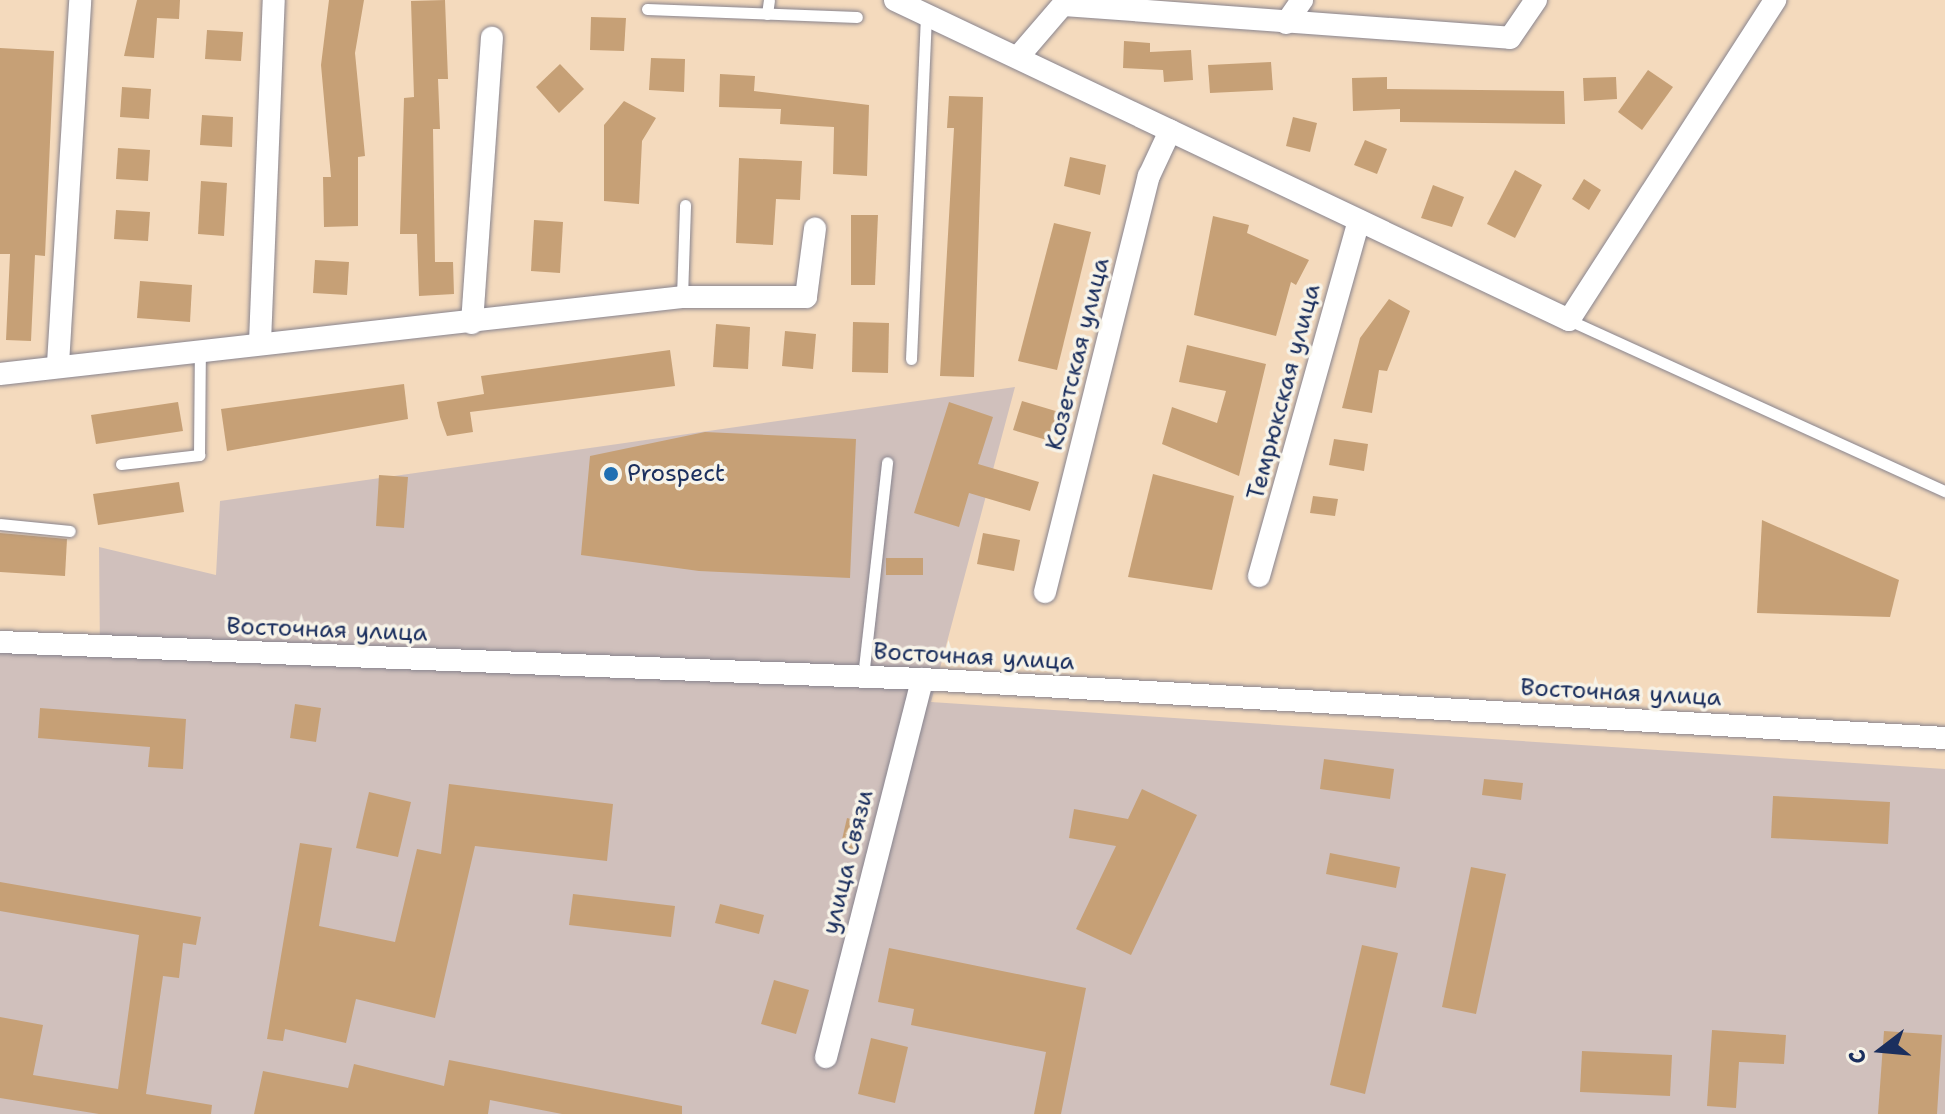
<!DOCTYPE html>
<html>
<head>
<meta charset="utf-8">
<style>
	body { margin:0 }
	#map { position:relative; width:1945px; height:1114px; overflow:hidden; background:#f4dabd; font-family:"Shantell Sans",sans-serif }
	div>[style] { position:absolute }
	.industrial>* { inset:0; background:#d0c0bc }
	.building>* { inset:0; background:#c6a076 }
	.roads { filter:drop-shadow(0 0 2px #88848e) drop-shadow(0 0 2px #88848e) }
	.service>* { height:11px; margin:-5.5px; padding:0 5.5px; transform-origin:5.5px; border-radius:5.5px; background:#fff }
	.minor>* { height:22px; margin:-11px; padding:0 11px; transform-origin:11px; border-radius:11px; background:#fff }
	.dots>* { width:22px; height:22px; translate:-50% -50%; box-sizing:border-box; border:4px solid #f7f3e8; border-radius:50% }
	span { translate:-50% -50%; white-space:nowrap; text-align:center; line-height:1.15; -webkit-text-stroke:7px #f7f3e8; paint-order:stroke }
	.street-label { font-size:24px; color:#1b2f5e }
	.poi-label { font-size:24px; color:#1b2f5e }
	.left { translate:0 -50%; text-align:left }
	.north { position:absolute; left:1841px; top:1010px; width:80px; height:80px; -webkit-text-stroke:6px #f7f3e8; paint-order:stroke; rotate:254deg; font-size:22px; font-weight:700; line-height:32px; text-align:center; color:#1b2f5e }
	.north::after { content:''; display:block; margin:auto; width:28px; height:36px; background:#1b2f5e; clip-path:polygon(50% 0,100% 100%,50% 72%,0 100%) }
</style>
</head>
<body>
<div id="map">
	<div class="industrial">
		<i style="clip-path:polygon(1015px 387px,931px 702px,1945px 769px,1945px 1114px,0 1114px,0 650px,100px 656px,99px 547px,216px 575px,220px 501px)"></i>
	</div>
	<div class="building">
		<i style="clip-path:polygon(137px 0,180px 0,179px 19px,157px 18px,154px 58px,124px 56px)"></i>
		<i style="clip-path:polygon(329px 0,364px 0,355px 53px,365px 156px,358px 157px,358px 226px,324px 227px,323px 177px,331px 177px,321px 65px)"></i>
		<i style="clip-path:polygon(445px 0,448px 79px,438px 79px,440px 129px,433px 129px,435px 262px,453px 262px,454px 294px,419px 296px,417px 234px,400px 234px,404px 98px,414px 97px,411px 1px)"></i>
		<i style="clip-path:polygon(591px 17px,626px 18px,624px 51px,590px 50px)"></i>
		<i style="clip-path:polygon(207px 30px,243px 32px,241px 61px,205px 59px)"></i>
		<i style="clip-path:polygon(1124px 41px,1150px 43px,1150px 52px,1191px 50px,1193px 80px,1164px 82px,1163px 70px,1123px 68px)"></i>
		<i style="clip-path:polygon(0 48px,54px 51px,45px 256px,35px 255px,31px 341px,6px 340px,10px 254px,0 254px)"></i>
		<i style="clip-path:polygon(651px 58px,685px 59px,684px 92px,649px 90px)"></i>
		<i style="clip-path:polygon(1271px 62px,1273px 90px,1210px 93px,1208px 65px)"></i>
		<i style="clip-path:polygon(560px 64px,584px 89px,559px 113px,536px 87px)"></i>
		<i style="clip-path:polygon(1648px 70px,1673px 87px,1642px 130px,1618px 112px)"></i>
		<i style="clip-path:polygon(720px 74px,755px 76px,754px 91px,869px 105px,867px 176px,833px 174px,834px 127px,780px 124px,781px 109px,719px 107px)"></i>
		<i style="clip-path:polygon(1387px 77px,1387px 89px,1564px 91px,1565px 124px,1400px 122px,1400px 109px,1353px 111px,1352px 78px)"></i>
		<i style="clip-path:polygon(1616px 77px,1617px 99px,1584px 101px,1583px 78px)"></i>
		<i style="clip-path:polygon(122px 87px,151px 89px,149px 119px,120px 117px)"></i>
		<i style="clip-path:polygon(949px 96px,983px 97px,974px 377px,940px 376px,954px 128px,947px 128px)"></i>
		<i style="clip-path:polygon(624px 101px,656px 118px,642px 141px,639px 204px,604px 201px,604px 125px)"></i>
		<i style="clip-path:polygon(202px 115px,233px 117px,232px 147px,200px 145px)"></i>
		<i style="clip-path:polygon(1293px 117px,1317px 123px,1310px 152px,1286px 146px)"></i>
		<i style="clip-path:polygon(1365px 140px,1387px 149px,1377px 174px,1354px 165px)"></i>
		<i style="clip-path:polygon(118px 148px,150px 150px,148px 181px,116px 179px)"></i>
		<i style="clip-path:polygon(1070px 157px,1106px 165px,1100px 195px,1064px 186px)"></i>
		<i style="clip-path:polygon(739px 158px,802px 161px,800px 200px,776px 199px,773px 245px,736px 243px)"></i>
		<i style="clip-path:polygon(1515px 170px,1542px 185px,1515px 238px,1487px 224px)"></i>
		<i style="clip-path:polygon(1584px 179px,1601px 190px,1589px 210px,1572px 199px)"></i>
		<i style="clip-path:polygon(201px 181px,227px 183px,224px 236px,198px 234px)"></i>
		<i style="clip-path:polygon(1433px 185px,1464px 197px,1452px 227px,1421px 218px)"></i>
		<i style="clip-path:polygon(116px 210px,150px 212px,148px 241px,114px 239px)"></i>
		<i style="clip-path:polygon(851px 215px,878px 215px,875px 285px,851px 285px)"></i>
		<i style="clip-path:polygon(1213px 216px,1249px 225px,1247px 233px,1309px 260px,1296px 285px,1291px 282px,1276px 336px,1194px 315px)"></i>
		<i style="clip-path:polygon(534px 220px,563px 222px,560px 273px,531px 271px)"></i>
		<i style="clip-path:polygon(1054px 223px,1091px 232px,1057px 370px,1018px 361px)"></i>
		<i style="clip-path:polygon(315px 260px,349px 262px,347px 295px,313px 293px)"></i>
		<i style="clip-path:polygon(140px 281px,192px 285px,190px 322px,137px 318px)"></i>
		<i style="clip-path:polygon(1389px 299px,1410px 311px,1387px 371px,1379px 370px,1372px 413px,1342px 408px,1360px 338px)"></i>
		<i style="clip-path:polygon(853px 322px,889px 323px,888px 373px,852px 372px)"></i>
		<i style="clip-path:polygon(716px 324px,750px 327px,748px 369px,713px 367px)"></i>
		<i style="clip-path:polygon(785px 331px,816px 334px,813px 369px,782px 366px)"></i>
		<i style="clip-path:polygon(1187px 345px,1266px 364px,1239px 476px,1162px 444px,1172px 407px,1217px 423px,1226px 391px,1179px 382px)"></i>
		<i style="clip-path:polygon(670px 350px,675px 386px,470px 412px,473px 432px,447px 436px,440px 417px,437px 402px,484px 394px,481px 376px)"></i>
		<i style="clip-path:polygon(404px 384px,408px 419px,227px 451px,221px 409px)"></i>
		<i style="clip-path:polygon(1022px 401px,1059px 412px,1050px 441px,1013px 430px)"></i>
		<i style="clip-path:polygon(178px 402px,183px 431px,96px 444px,91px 415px)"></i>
		<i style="clip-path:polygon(949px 402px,993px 417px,978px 464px,1039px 482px,1030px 511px,969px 493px,959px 527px,914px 513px)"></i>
		<i style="clip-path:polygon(705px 432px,856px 439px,850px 578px,699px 571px,581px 555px,590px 456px)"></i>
		<i style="clip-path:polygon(1334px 439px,1368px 444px,1364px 471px,1329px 465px)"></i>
		<i style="clip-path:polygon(1153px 474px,1234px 496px,1212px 590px,1128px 577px)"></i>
		<i style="clip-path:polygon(379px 475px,408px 477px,404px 528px,376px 526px)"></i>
		<i style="clip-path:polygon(179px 482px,184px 512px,98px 525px,93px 494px)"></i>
		<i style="clip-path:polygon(1313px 496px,1338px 499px,1335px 516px,1310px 513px)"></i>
		<i style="clip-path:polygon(1762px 520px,1899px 580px,1890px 617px,1757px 613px)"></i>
		<i style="clip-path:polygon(0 533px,67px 539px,65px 576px,0 572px)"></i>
		<i style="clip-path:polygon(983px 533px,1020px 540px,1014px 571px,977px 564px)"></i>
		<i style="clip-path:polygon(886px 558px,923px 558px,923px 575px,886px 575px)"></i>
		<i style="clip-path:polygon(295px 704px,321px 708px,316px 742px,290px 738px)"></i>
		<i style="clip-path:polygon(40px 708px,186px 719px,183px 769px,148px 767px,150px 747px,38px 738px)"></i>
		<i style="clip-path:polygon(1324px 759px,1394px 769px,1390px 799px,1320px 789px)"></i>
		<i style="clip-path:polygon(1484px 779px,1523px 783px,1521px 800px,1482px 795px)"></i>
		<i style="clip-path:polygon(449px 784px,613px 804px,607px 861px,475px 846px,435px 1018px,356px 999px,346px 1043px,285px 1029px,283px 1041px,267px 1039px,300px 843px,332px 848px,319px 926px,395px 942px,417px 849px,441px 854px)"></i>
		<i style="clip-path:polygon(1142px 789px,1197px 815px,1131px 955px,1076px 929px,1116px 846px,1069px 838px,1074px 809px,1128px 819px)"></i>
		<i style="clip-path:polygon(369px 792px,411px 802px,398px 857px,356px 848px)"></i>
		<i style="clip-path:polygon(1773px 796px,1890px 802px,1888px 844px,1771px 838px)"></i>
		<i style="clip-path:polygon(847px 818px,866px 823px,859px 853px,840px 848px)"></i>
		<i style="clip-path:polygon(1330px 853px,1400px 867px,1396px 888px,1326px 874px)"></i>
		<i style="clip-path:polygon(1471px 867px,1506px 874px,1476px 1014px,1442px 1007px)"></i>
		<i style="clip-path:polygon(0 882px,201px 917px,196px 945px,183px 943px,179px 978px,163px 976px,146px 1094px,212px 1105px,211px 1114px,99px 1114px,0 1098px,0 1017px,43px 1025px,33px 1075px,118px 1089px,139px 935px,0 911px)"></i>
		<i style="clip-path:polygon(573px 894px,675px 906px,671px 937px,569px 925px)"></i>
		<i style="clip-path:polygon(720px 904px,764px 915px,759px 934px,715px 923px)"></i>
		<i style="clip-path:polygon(1362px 945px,1398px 953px,1365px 1094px,1330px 1085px)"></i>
		<i style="clip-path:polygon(889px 948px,1086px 988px,1061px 1114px,1034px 1114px,1046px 1052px,911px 1025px,914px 1009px,878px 1002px)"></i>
		<i style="clip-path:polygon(774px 980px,809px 990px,796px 1034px,761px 1024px)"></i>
		<i style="clip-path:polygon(1712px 1030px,1786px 1035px,1784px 1064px,1739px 1062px,1736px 1108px,1707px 1106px)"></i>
		<i style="clip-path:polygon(1884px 1031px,1942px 1035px,1937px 1114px,1878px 1114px)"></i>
		<i style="clip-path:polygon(871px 1038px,908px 1047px,895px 1103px,858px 1094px)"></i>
		<i style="clip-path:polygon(1582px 1051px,1672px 1055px,1670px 1096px,1580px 1092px)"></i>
		<i style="clip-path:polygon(449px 1060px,682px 1106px,682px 1114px,562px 1114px,490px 1100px,488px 1114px,254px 1114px,263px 1071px,348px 1088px,354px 1064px,444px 1086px)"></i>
	</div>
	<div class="roads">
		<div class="service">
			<i style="left:647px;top:9px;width:210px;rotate:2.2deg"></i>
			<i style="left:767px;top:14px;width:14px;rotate:-82deg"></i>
			<i style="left:682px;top:297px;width:92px;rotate:-88.1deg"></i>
			<i style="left:1569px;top:320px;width:413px;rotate:24.5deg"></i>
			<i style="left:911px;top:359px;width:345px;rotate:-87.5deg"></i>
			<i style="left:121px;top:464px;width:79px;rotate:-6.6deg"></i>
			<i style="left:199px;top:455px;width:105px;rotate:-89.5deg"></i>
			<i style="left:0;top:524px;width:70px;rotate:5.7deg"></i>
			<i style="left:863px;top:677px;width:216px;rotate:-83.6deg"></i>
		</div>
		<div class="minor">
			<i style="left:895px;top:0;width:746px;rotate:25.4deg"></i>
			<i style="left:1569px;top:320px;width:381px;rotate:-57.2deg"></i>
			<i style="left:1064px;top:5px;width:447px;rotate:4.2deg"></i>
			<i style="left:1510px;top:38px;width:46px;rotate:-55.6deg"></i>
			<i style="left:1286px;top:23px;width:28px;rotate:-55deg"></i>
			<i style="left:1018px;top:57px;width:75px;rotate:-49.3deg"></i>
			<i style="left:472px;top:323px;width:286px;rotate:-86deg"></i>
			<i style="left:260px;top:342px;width:342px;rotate:-87.7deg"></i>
			<i style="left:58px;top:364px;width:365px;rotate:-86.5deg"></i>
			<i style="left:0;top:374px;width:686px;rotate:-6.44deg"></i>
			<i style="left:682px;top:297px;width:124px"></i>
			<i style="left:806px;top:297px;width:69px;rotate:-82.5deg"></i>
			<i style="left:1259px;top:576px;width:369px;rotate:-74.3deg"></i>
			<i style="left:1045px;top:592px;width:429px;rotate:-76deg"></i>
			<i style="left:1149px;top:176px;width:50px;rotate:-65deg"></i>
			<i style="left:0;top:642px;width:923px;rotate:2.3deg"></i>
			<i style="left:922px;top:679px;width:1025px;rotate:3.3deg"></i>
			<i style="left:826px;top:1057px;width:390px;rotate:-75.7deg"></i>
		</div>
	</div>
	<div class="dots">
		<i style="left:611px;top:474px;background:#1f6fb2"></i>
	</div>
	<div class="street-label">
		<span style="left:1078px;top:354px;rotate:-76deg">Козетская улица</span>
		<span style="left:1284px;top:392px;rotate:-75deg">Темрюкская улица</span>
		<span style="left:327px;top:630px;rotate:2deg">Восточная улица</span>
		<span style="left:974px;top:657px;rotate:3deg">Восточная улица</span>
		<span style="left:1621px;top:693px;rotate:3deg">Восточная улица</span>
		<span style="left:848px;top:862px;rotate:-76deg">улица Связи</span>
	</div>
	<div class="poi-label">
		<span class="left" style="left:627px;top:474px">Prospect</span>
	</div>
	<div class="north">С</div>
</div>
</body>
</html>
